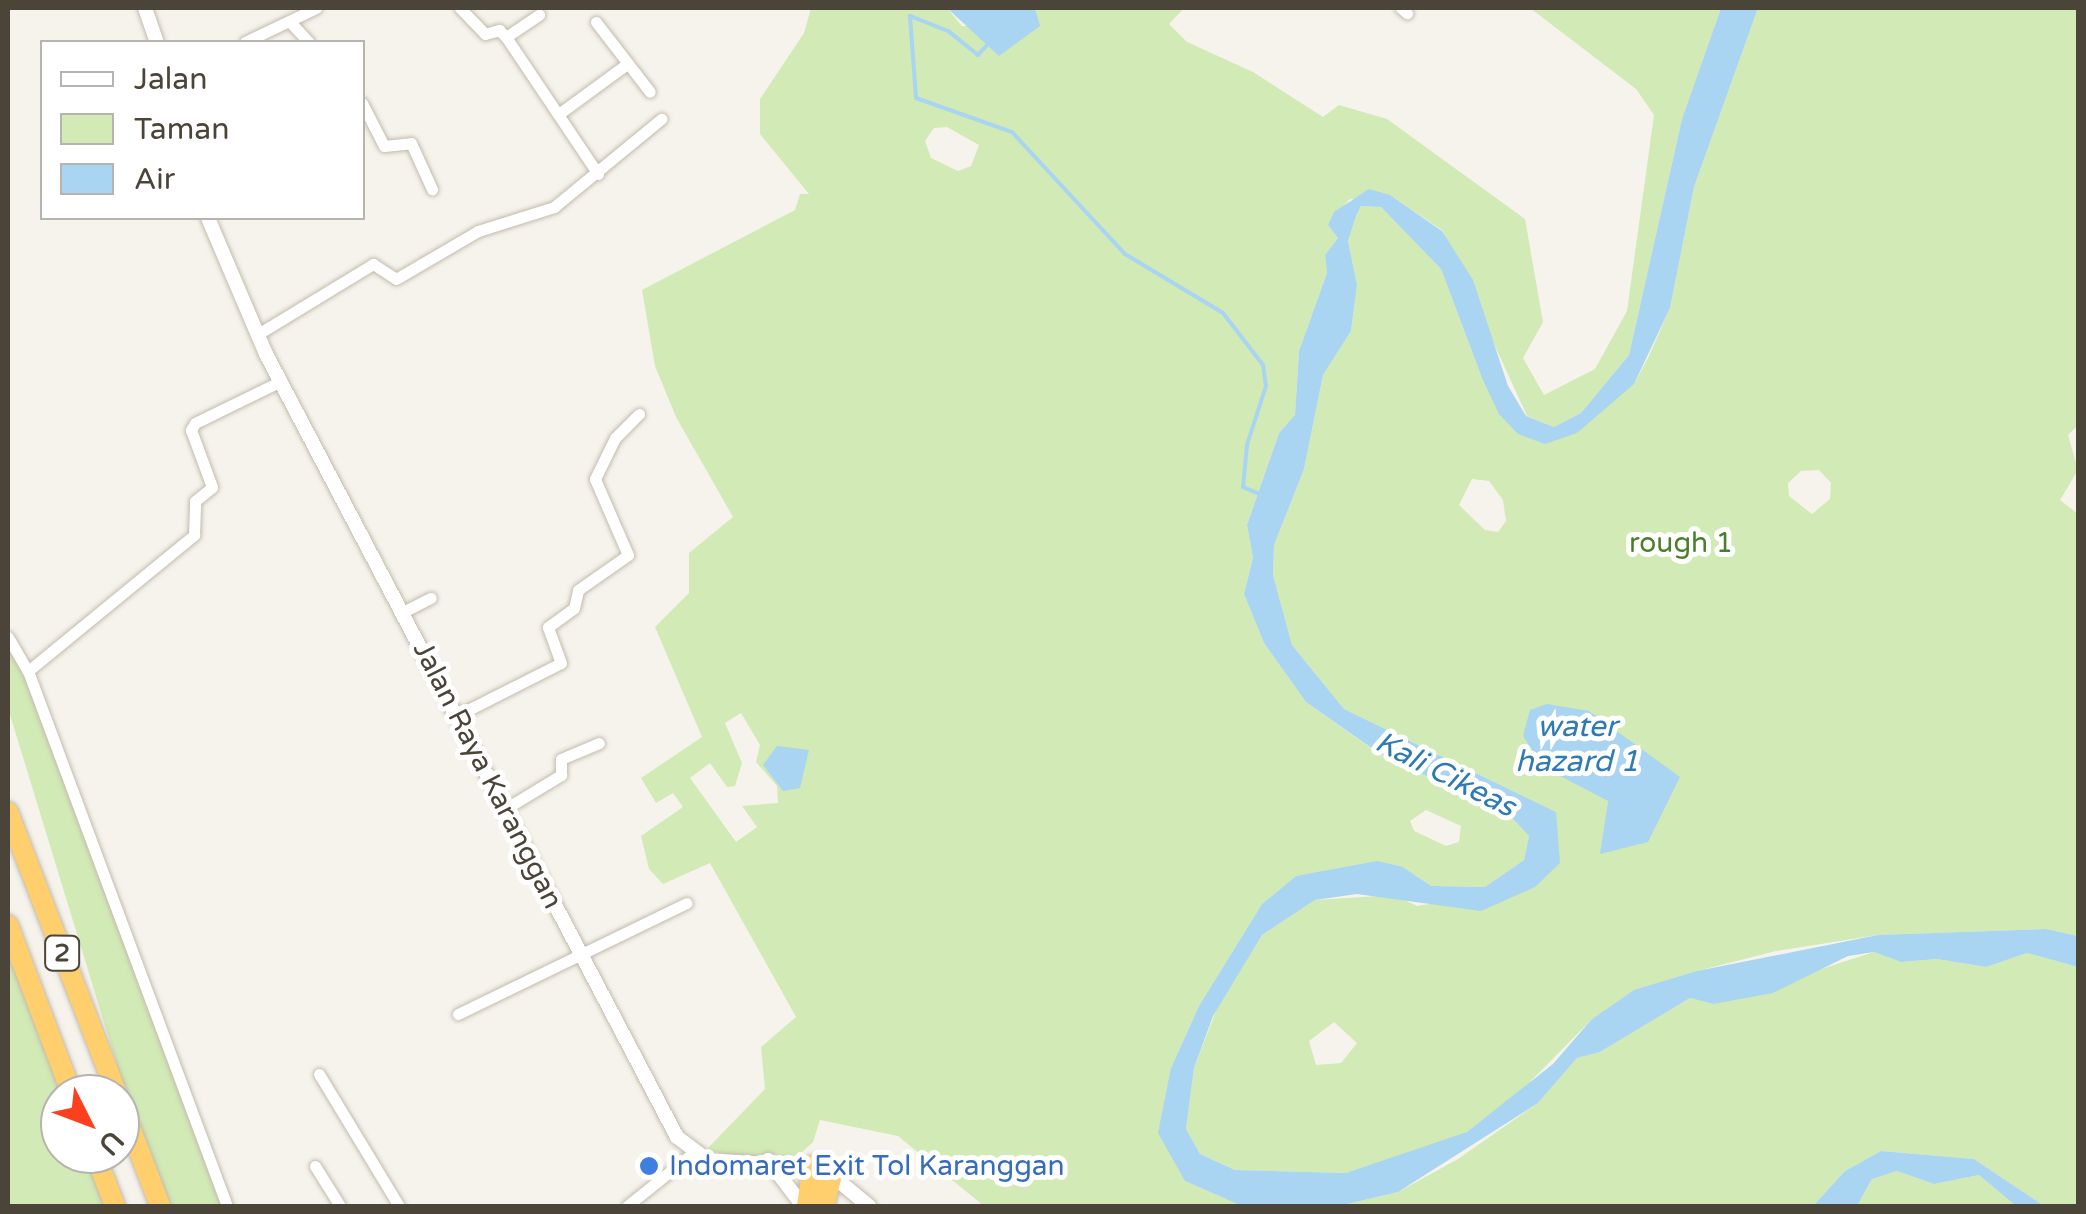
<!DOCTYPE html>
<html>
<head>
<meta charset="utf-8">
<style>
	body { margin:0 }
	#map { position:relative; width:2086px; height:1214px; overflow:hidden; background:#f6f3ec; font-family:"Varela Round",sans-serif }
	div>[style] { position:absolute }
	.green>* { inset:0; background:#d2eab5 }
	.water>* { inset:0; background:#a9d4f2 }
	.stream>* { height:4px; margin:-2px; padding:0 2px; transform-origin:2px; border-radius:2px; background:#a9d4f2 }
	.roads { filter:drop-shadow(0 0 2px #c2bbae) drop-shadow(0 0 2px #c2bbae) }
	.minor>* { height:11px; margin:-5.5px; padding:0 5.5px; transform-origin:5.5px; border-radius:5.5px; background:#fff }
	.tertiary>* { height:14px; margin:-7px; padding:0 7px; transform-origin:7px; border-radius:7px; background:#fff }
	.motorway>* { height:20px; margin:-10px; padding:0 10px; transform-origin:10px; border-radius:10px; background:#ffcf6e }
	.dots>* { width:28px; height:28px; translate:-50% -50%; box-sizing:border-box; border:5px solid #fff; border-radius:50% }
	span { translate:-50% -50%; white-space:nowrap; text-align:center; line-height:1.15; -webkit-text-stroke:10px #fff; paint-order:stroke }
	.shield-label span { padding:2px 8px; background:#fff; border:2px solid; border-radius:8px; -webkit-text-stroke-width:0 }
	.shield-label { font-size:25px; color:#4b4439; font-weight:700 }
	.park-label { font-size:28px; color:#4a7f2a }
	.street-label { font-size:28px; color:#4b4439 }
	.shop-label { font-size:28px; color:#366cbe }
	.left { translate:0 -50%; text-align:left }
	.water-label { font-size:30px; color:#2e7ab2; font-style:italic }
	.frame { position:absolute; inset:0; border:10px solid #4b4439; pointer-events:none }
	.legend { position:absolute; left:40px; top:40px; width:325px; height:180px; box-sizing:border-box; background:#fff; border:2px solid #b7b4b0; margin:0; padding:12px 18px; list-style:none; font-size:30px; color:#4b4439 }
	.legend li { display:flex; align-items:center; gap:20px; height:50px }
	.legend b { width:50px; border:2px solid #b7b4b0 }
	.north { position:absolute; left:40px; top:1074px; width:100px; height:100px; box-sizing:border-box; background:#fff; border:2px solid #b7b4b0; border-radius:50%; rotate:132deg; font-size:28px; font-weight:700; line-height:40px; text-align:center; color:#4b4439 }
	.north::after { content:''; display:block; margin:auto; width:35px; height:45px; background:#fc3f1d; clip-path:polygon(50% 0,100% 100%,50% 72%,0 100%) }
</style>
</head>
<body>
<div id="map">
	<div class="green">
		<i style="clip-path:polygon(evenodd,811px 8px,947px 8px,962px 26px,1039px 26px,1035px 8px,1184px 8px,1169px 24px,1187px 42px,1253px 72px,1323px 117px,1339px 105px,1387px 119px,1525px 219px,1543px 322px,1523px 358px,1544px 395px,1595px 369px,1627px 311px,1654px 115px,1636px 89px,1530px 8px,1721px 8px,1682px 119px,1629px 355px,1581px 413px,1554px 427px,1527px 416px,1442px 230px,1390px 195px,1350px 199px,1328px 225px,1338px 238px,1325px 255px,1327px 273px,1299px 351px,1295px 415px,1279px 433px,1247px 525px,1253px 558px,1244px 594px,1264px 643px,1306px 702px,1389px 761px,1502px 807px,1529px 836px,1524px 860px,1485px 887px,1431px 886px,1403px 867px,1323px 872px,1296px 876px,1262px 904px,1199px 1006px,1171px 1068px,1185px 1181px,1242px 1206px,984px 1206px,898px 1136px,820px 1120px,813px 1142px,799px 1155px,757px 1159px,706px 1150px,765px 1089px,761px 1047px,796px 1017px,710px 863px,663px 884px,649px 869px,641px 836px,683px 807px,673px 793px,656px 803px,641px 778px,702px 737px,655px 627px,689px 593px,689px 553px,733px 517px,676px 417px,655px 366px,642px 290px,795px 210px,800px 194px,809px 194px,760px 134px,760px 99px,804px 33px,811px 8px,947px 127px,979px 145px,971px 166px,958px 171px,931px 158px,925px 141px,934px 128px,947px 127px,811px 8px,741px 713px,760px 745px,756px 762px,777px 786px,778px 803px,742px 806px,757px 827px,736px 842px,690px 778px,710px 763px,727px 787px,735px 786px,742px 763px,725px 723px,741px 713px,811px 8px,1426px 810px,1461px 826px,1459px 842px,1446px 846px,1414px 831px,1410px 821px,1426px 810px)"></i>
		<i style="clip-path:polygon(evenodd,1758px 8px,2078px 8px,2078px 425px,2068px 435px,2078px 470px,2060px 500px,2078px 514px,2078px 936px,2046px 929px,1878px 935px,1776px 951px,1697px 971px,1591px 1020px,1524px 1088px,1467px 1132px,1421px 1152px,1346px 1173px,1235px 1170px,1200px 1154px,1186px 1129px,1194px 1068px,1219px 1003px,1262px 935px,1315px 900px,1395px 895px,1417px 906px,1535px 887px,1556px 812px,1344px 709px,1292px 645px,1273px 575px,1274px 545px,1304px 469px,1323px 375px,1351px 331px,1357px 285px,1348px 241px,1356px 216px,1361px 206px,1381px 207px,1441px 269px,1482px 378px,1545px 444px,1634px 384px,1648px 358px,1670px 308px,1694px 187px,1758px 8px,1819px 470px,1831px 483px,1830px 499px,1812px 514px,1789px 496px,1788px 483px,1801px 471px,1819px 470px,1758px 8px,1472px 479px,1489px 481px,1503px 500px,1506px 521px,1498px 532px,1485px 530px,1459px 505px,1472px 479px,1758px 8px,1680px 777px,1601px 853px,1608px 801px,1592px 791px,1680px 777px,1758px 8px,1334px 1022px,1357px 1043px,1341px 1063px,1316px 1065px,1309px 1041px,1334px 1022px)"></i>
		<i style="clip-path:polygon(8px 637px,12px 638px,227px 1206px,160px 1206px,8px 708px)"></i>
		<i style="clip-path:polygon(8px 925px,72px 1094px,60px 1094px,60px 1154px,95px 1154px,115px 1206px,8px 1206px)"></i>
		<i style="clip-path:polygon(1874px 952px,1901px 962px,1937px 959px,1986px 967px,2027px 953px,2078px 967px,2078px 1206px,2044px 1206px,1974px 1159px,1881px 1151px,1845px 1171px,1813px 1206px,1339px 1206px,1398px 1192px,1458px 1159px,1538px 1103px,1577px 1058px,1600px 1052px,1690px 998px,1713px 1004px)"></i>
		<i style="clip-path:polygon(1897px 1171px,1934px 1184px,1979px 1175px,2016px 1206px,1857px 1206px,1872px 1179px)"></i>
	</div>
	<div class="water">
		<i style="clip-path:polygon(947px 8px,1035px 8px,1040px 26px,999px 56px)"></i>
		<i style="clip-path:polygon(1721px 8px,1758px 8px,1694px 187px,1670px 308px,1634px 384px,1577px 433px,1545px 444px,1518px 434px,1499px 414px,1482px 378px,1441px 269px,1381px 207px,1361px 206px,1356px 216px,1348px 241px,1357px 285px,1351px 331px,1323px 375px,1304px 469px,1274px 545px,1273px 575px,1292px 645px,1344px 709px,1556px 812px,1560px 863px,1535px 887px,1481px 911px,1357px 894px,1315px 900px,1262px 935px,1213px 1016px,1194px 1068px,1186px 1129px,1200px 1154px,1235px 1170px,1346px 1173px,1467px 1132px,1553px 1064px,1591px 1020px,1634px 990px,1697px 971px,1878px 935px,2046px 929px,2078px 936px,2078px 967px,2027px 953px,1986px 967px,1937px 959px,1901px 962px,1874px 952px,1848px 956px,1773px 993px,1713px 1004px,1690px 998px,1600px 1052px,1577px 1058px,1538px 1103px,1398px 1192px,1339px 1206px,1242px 1206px,1185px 1181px,1158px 1133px,1171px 1068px,1199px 1006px,1262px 904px,1296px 876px,1377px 861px,1403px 867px,1431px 886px,1485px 887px,1524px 860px,1529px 836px,1502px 807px,1390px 761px,1306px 702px,1264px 643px,1244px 594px,1253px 558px,1247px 525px,1279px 433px,1295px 415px,1299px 351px,1327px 273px,1325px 255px,1338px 238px,1328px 225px,1334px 212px,1369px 189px,1390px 195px,1442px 231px,1473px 280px,1508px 386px,1526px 416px,1554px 427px,1581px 413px,1629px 355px,1682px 119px)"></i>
		<i style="clip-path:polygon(1547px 704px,1589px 711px,1680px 777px,1648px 842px,1600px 854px,1608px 801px,1543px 767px,1523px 736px,1530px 710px)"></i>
		<i style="clip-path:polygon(777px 746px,809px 750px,800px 788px,783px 791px,763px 765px)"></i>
		<i style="clip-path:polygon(1881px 1151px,1974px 1159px,2044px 1206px,2016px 1206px,1979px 1175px,1934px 1184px,1897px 1171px,1872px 1179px,1857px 1206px,1813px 1206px,1845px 1171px)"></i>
	</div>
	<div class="stream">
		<i style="left:990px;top:42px;width:18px;rotate:133deg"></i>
		<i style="left:978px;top:55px;width:38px;rotate:-141deg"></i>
		<i style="left:948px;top:31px;width:41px;rotate:-158.5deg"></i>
		<i style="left:910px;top:16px;width:82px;rotate:85.8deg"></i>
		<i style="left:916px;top:98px;width:102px;rotate:19.5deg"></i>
		<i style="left:1012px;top:132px;width:166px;rotate:47.2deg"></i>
		<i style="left:1125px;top:254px;width:114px;rotate:31deg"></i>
		<i style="left:1223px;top:313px;width:66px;rotate:52.4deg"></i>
		<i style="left:1263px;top:365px;width:21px;rotate:82deg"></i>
		<i style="left:1266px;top:386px;width:62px;rotate:107.9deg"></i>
		<i style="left:1247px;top:445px;width:42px;rotate:95.4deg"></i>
		<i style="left:1243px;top:487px;width:21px;rotate:23deg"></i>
	</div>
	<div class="roads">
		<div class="minor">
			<i style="left:460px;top:8px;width:36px;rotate:46deg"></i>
			<i style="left:485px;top:34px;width:15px;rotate:-16deg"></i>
			<i style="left:499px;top:30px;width:10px;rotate:45deg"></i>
			<i style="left:506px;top:37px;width:165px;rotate:56.1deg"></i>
			<i style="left:1401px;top:8px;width:8px;rotate:40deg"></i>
			<i style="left:596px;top:22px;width:88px;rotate:52.4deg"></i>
			<i style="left:291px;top:23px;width:26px;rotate:47deg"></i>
			<i style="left:506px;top:37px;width:40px;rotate:-34deg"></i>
			<i style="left:245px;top:42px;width:79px;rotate:-25.6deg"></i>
			<i style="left:362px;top:103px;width:48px;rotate:62.9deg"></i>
			<i style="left:384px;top:146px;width:27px;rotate:-6deg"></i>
			<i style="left:411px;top:143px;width:51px;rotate:65.5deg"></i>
			<i style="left:560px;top:113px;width:83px;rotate:-36.2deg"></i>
			<i style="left:258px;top:334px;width:135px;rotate:-31.3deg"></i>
			<i style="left:373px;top:264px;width:27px;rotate:33deg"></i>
			<i style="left:396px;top:279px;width:95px;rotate:-30.3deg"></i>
			<i style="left:478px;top:231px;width:80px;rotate:-17.5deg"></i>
			<i style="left:554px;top:207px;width:139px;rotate:-39.4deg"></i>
			<i style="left:403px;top:612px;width:31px;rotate:-27deg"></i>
			<i style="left:8px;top:637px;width:39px;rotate:60deg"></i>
			<i style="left:28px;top:671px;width:571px;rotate:69.6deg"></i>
			<i style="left:28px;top:671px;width:215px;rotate:-39.3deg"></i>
			<i style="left:194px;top:535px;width:34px;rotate:-88deg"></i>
			<i style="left:195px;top:501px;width:22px;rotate:-39deg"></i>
			<i style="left:212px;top:487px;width:61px;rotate:-110.2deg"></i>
			<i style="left:191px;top:430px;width:8px;rotate:-60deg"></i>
			<i style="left:195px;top:423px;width:96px;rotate:-26deg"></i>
			<i style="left:458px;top:715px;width:115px;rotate:-26.8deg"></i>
			<i style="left:561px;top:663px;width:38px;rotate:-110deg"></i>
			<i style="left:548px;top:627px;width:32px;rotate:-36deg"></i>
			<i style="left:574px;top:608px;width:18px;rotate:-77deg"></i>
			<i style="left:578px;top:590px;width:61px;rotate:-35deg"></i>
			<i style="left:628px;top:555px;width:83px;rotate:-113.5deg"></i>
			<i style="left:595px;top:479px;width:46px;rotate:-64deg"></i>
			<i style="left:615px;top:438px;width:34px;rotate:-45deg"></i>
			<i style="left:505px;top:809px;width:66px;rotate:-31.3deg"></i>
			<i style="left:561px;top:775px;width:16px;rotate:-90deg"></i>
			<i style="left:561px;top:759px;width:41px;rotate:-22.8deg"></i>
			<i style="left:458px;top:1014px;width:254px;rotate:-25.9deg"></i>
			<i style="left:319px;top:1074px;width:154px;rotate:58.8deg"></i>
			<i style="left:315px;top:1166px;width:47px;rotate:58deg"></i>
			<i style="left:627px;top:1206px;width:85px;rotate:-38.8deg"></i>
		</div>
		<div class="tertiary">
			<i style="left:145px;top:8px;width:36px;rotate:71deg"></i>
			<i style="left:208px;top:218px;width:150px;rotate:66.9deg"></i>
			<i style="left:267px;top:356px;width:882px;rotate:62.3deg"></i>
			<i style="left:677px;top:1137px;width:38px;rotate:37deg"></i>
			<i style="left:707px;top:1160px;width:116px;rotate:3.9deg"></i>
			<i style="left:823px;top:1168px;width:60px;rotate:39.6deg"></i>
			<i style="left:768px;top:1160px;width:58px;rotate:52.7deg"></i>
		</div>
		<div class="motorway">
			<i style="left:8px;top:812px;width:302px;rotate:68.9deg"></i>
			<i style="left:8px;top:925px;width:181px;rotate:69.3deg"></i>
			<i style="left:120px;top:1101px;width:112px;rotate:69.1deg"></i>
			<i style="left:95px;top:1154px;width:56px;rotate:69deg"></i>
			<i style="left:807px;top:1206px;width:41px;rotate:-81.7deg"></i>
			<i style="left:824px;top:1206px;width:34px;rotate:-76deg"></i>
		</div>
	</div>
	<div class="dots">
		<i style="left:649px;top:1166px;background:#3f7fe0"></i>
	</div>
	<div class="shield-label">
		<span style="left:62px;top:953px">2</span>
	</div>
	<div class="park-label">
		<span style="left:1681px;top:543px">rough 1</span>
	</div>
	<div class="street-label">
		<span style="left:488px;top:775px;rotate:63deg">Jalan Raya Karanggan</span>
	</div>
	<div class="shop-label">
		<span class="left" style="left:669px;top:1166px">Indomaret Exit Tol Karanggan</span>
	</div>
	<div class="water-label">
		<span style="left:1577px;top:744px">water<br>hazard 1</span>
		<span style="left:1445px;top:775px;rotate:27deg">Kali Cikeas</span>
	</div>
	<div class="frame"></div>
	<ul class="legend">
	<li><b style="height:12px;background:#fff"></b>Jalan</li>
	<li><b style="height:28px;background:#d2eab5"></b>Taman</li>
	<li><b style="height:28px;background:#a9d4f2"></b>Air</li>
	</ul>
	<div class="north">U</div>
</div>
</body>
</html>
